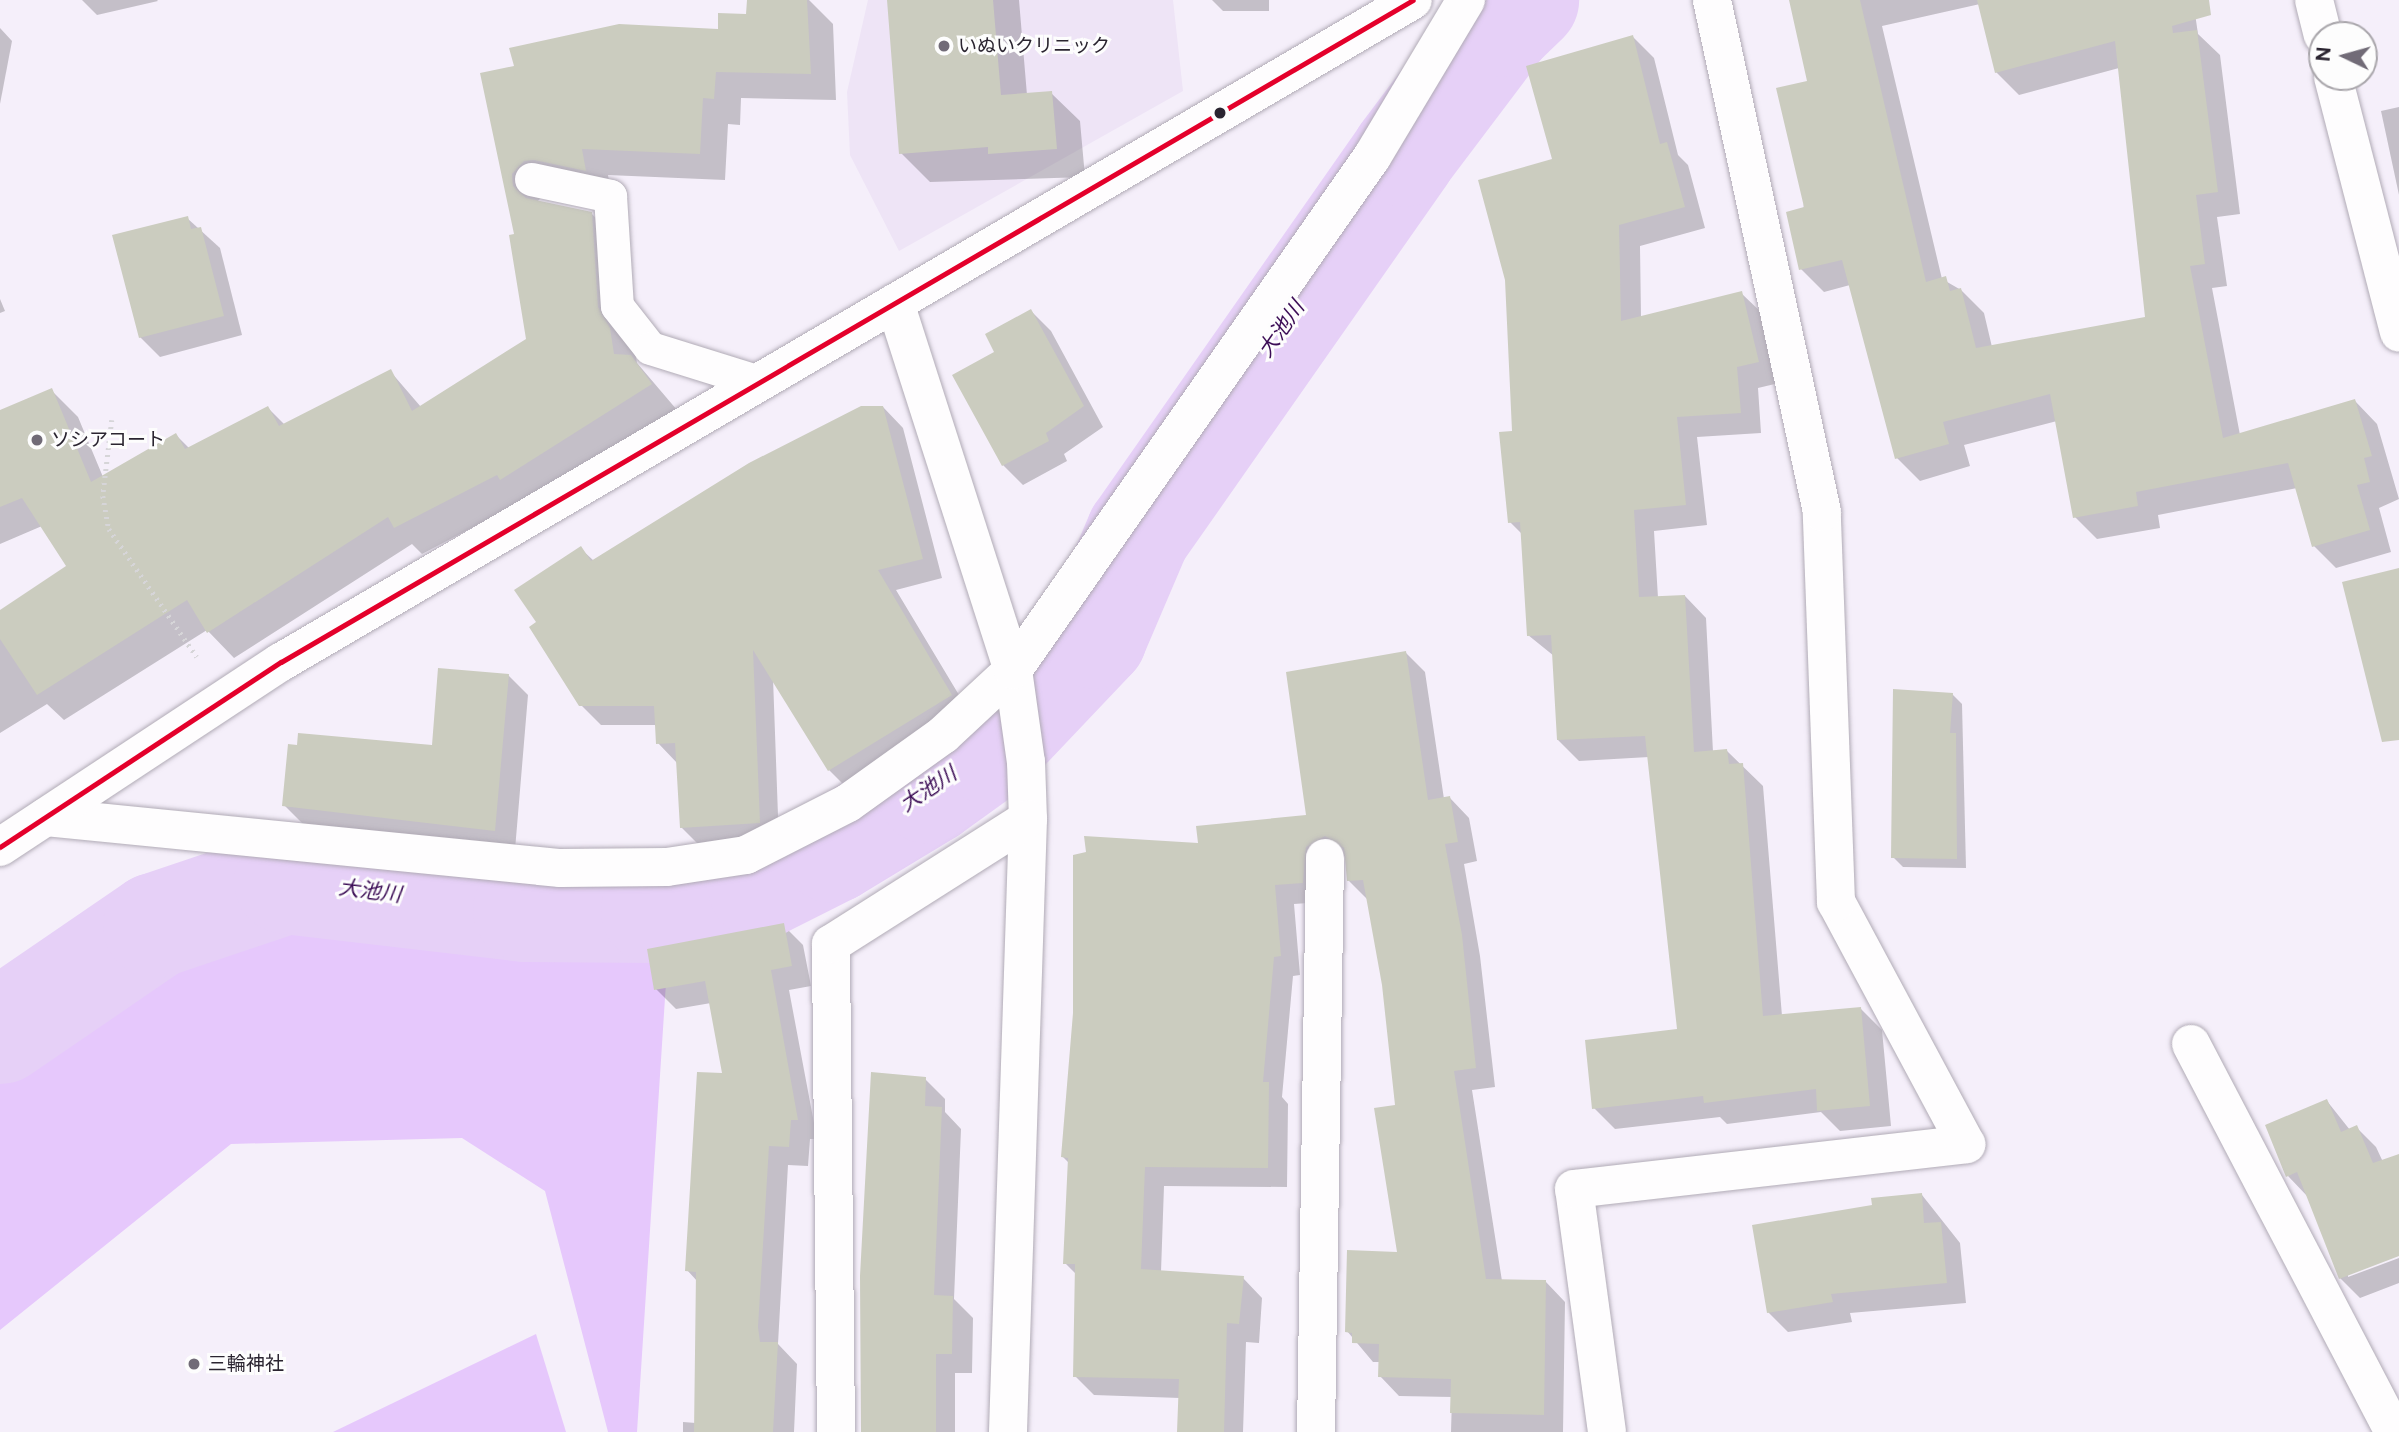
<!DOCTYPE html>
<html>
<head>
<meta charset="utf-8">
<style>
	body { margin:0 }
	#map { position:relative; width:2399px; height:1432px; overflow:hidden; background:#f5effa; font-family:Figtree,"Noto Sans JP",sans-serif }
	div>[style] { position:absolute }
	.built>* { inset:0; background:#eee4f6 }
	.forest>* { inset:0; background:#e6c8fc }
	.shadow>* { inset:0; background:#0003 }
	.river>* { height:105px; margin:-52.5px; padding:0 52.5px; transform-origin:52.5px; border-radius:52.5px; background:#e6d0f7 }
	.building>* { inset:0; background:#cbccbf }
	.path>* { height:4.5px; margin-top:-2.25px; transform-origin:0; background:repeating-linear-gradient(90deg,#d6d5d8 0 2px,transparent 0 7px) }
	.roads { filter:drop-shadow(0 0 2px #b1abb6) drop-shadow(0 0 2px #b1abb6) }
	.lane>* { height:33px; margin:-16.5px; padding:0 16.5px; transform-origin:16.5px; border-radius:16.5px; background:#fefdfe }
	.street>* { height:38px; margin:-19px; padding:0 19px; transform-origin:19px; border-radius:19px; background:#fefdfe }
	.secondary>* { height:38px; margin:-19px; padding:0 19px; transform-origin:19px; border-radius:19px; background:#fefdfe }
	.bus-1>* { height:5px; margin:-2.5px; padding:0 2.5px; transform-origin:2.5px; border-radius:2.5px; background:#e4002b }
	.dots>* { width:19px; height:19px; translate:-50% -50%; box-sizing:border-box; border:4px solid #fdfdfd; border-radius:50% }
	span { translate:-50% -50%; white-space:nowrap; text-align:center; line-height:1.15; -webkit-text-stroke:6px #fdfdfd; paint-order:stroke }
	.poi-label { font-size:19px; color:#2a2430 }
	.left { translate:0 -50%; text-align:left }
	.water-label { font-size:21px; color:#3c0d56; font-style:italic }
	.north { position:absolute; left:2308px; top:21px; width:70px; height:70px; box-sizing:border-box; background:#fdfdfd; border:2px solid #a9a6ab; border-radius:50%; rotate:275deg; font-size:19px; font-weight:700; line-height:28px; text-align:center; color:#2a2430 }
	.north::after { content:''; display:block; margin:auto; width:24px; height:32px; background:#716b77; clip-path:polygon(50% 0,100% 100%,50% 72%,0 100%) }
</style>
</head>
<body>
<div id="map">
	<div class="built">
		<i style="clip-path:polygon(868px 0,1173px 0,1183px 91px,899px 251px,850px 155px,847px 92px)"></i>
	</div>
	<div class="forest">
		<i style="clip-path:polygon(267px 916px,669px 936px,637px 1432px,608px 1432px,545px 1191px,462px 1138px,231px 1144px,0 1330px,0 1052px)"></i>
		<i style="clip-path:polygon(536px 1334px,566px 1432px,333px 1432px)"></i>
	</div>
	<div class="shadow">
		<i style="clip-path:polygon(82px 0,157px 0,158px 1px,97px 15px)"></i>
		<i style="clip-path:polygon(748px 0,809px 0,833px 24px,836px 100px,741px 98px,740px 125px,728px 124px,725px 180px,608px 175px,611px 196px,551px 187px,537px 202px,591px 213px,617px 240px,637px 363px,677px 410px,523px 501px,422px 554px,412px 544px,234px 658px,207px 630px,64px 720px,47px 704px,0 733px,0 612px,69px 566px,42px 526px,0 544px,0 412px,51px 390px,78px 417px,103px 477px,176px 435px,190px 449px,268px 408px,285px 425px,390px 371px,421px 407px,528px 340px,517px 236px,482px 74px,719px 31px,748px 16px)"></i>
		<i style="clip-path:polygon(889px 0,1019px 0,1027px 95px,1051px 93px,1080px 121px,1085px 177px,930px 182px,901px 153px)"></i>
		<i style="clip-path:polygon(1212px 0,1269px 0,1269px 11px,1223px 11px)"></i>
		<i style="clip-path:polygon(evenodd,1790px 0,2193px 0,2198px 34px,2220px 55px,2240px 214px,2217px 217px,2227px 286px,2212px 288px,2240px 435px,2355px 401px,2377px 424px,2399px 499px,2379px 508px,2391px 552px,2336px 568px,2314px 546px,2297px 488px,2158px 515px,2160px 528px,2097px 539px,2075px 517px,2057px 421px,1964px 445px,1970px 466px,1920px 481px,1897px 458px,1850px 285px,1824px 292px,1801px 269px,1809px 82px,1790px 0,1980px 4px,1996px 72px,2019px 95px,2119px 68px,2146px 318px,1992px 347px,1984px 313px,1961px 290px,1942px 279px,1882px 26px,1980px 4px)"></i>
		<i style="clip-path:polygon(0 28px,12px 41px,0 104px)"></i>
		<i style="clip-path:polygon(1633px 37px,1654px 58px,1678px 155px,1688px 165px,1705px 228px,1640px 246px,1641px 318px,1741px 293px,1763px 314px,1779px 383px,1758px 388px,1761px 433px,1697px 437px,1707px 525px,1654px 531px,1658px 598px,1685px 596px,1706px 618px,1713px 752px,1727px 751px,1763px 786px,1782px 1016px,1861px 1009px,1882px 1030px,1891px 1126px,1840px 1131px,1821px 1112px,1727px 1124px,1720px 1117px,1615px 1129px,1594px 1108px,1679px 1031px,1649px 757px,1579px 761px,1558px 740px,1554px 656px,1528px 635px,1523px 535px,1510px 522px,1514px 432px)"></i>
		<i style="clip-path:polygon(2399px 107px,2399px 195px,2381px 111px)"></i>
		<i style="clip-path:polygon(187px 218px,220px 248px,242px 335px,160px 357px,140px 337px)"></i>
		<i style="clip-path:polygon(0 299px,5px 311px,0 313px)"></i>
		<i style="clip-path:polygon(1031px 311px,1051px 331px,1103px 427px,1064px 454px,1067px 461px,1023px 485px,1003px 465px,955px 376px,997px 352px)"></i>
		<i style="clip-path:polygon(883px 407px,903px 428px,942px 578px,896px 590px,971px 715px,849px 790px,829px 770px,773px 678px,779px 843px,701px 847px,681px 827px,678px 764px,658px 743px,657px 725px,601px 725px,581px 705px,538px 623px,580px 548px,594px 561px)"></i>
		<i style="clip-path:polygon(1406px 653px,1425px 672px,1444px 799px,1450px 798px,1469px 818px,1477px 861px,1464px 864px,1480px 956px,1495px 1087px,1472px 1090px,1502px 1281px,1546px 1282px,1565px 1302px,1563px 1432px,1451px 1432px,1452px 1397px,1399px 1396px,1380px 1376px,1380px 1362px,1373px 1362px,1347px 1331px,1399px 1253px,1397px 1106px,1384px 985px,1369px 901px,1348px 880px,1347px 855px,1325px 867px,1322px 902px,1294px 904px,1300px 975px,1293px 976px,1282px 1097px,1288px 1104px,1287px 1187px,1164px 1186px,1161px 1272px,1243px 1278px,1262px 1298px,1259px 1343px,1246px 1342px,1243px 1432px,1179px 1432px,1180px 1398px,1094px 1395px,1075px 1376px,1077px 1275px,1065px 1263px,1069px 1163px,1063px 1157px,1200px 845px,1308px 817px)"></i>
		<i style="clip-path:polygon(508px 675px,528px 695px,515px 850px,304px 825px,284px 805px,433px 747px)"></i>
		<i style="clip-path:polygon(1952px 694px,1962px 704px,1966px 868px,1903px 867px,1893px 857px)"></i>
		<i style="clip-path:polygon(783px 925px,803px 945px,811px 986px,789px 990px,817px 1139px,810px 1139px,808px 1166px,788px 1165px,778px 1344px,797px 1364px,794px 1432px,683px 1432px,683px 1422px,696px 1423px,698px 1282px,687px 1270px,724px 1074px,711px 1003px,676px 1009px,656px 989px)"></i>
		<i style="clip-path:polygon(925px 1079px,945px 1099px,945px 1112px,961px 1129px,954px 1299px,973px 1318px,972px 1373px,955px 1373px,955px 1432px,863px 1432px)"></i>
		<i style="clip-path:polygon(2327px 1101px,2350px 1130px,2356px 1127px,2376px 1147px,2383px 1162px,2399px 1159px,2399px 1255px,2348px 1274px,2348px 1277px,2399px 1258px,2399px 1283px,2360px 1298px,2340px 1278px,2308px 1197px,2288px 1176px)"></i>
		<i style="clip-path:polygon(1922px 1195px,1960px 1243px,1966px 1303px,1850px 1313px,1852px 1322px,1788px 1332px,1768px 1312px,1874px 1206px)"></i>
	</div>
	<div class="river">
		<i style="left:0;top:1031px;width:188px;rotate:-34.4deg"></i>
		<i style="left:155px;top:925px;width:138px;rotate:-18.6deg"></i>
		<i style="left:286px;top:881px;width:241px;rotate:6.7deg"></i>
		<i style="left:525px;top:909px;width:128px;rotate:0.4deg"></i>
		<i style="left:653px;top:910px;width:110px;rotate:-12.6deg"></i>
		<i style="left:760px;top:886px;width:80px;rotate:-26.6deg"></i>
		<i style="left:832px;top:850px;width:114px;rotate:-31.3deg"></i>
		<i style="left:929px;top:791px;width:70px;rotate:-35.7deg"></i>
		<i style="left:986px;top:750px;width:157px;rotate:-46.5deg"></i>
		<i style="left:1094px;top:636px;width:112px;rotate:-66.9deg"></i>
		<i style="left:1138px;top:533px;width:462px;rotate:-55deg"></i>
		<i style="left:1403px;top:154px;width:163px;rotate:-53deg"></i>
		<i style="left:1501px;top:24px;width:35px;rotate:-44deg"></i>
	</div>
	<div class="building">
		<i style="clip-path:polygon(747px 0,807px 0,811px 74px,716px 72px,714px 99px,703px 98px,700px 154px,582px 149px,586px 171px,534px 160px,524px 161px,512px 174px,513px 186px,526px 198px,592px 212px,598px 307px,610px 328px,614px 354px,631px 355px,652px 384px,500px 480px,497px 475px,394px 528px,388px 517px,207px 633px,187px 600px,37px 695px,0 639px,0 610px,66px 566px,22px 498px,0 507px,0 410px,52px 388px,91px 482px,176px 433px,185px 449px,268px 406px,279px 426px,391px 369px,412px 411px,526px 339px,509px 235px,514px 234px,480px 73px,514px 66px,509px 48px,619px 24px,718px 29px,718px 13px,746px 14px)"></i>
		<i style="clip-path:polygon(887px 0,993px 0,1001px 95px,1052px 91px,1057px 149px,988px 154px,988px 147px,899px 154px)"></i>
		<i style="clip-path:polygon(1789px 0,1860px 0,1926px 282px,1946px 276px,1950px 291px,1961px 288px,1976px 348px,2145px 317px,2115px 41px,1995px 73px,1977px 0,2209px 0,2211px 15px,2172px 26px,2173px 33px,2197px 30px,2218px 192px,2196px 195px,2205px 264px,2190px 266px,2223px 438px,2355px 399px,2372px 456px,2364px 458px,2370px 482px,2357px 485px,2370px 530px,2312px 547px,2288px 463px,2136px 492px,2138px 506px,2073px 518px,2050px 394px,1943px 422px,1949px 444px,1895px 459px,1842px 260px,1799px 270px,1786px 212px,1804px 207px,1776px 88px,1807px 81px)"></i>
		<i style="clip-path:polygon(1633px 35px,1660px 144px,1667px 142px,1685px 207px,1619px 225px,1621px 321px,1742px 291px,1759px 362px,1737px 367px,1741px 413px,1677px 417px,1686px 505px,1634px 510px,1639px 597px,1685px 595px,1694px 752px,1727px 749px,1729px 764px,1743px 763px,1763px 1016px,1861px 1007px,1870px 1106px,1817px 1111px,1816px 1089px,1704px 1103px,1703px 1096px,1592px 1109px,1585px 1040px,1677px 1029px,1645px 736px,1557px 740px,1551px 635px,1527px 636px,1520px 522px,1508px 523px,1499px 432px,1512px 431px,1505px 280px,1478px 180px,1552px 159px,1526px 66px)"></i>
		<i style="clip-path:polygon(188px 216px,191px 229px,201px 227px,224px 316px,139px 338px,112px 235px)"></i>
		<i style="clip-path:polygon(1031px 309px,1084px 406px,1046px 433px,1049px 441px,1002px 466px,952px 375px,994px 352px,985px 334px)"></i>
		<i style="clip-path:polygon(861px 406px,883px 406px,923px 559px,878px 570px,952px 695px,828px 771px,753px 650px,760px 823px,680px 828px,675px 743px,656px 744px,654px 706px,579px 706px,529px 627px,536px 622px,514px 590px,581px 546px,591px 561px,749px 463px)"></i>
		<i style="clip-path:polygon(2399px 568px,2399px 740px,2382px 742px,2342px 582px)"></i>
		<i style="clip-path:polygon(1406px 651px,1428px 800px,1450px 796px,1458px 842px,1445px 844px,1462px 935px,1476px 1068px,1454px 1071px,1486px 1279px,1546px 1280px,1544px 1415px,1450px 1413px,1451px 1379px,1378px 1377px,1379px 1344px,1352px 1343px,1352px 1333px,1345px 1332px,1347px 1250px,1397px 1252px,1374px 1108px,1395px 1105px,1382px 985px,1363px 880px,1347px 881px,1344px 848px,1325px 836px,1306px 847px,1303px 883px,1275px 885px,1281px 956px,1274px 957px,1263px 1082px,1269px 1082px,1268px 1168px,1145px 1167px,1141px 1269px,1244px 1276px,1239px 1324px,1227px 1323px,1224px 1432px,1177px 1432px,1179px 1379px,1073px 1377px,1075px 1264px,1063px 1264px,1068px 1158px,1061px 1157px,1073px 1013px,1073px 855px,1086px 852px,1084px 836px,1198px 843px,1196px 826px,1306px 815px,1286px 672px)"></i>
		<i style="clip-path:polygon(438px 668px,509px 674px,495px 831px,282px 806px,288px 744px,297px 745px,298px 733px,432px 745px)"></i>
		<i style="clip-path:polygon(1893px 689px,1953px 693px,1950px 733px,1956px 733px,1957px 859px,1891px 858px)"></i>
		<i style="clip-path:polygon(784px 923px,792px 966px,771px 970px,798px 1120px,791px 1120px,789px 1147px,769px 1146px,758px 1327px,760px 1342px,778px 1342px,773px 1432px,694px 1432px,696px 1272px,685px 1271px,697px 1072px,722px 1073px,705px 981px,654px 990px,647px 949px)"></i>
		<i style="clip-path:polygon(871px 1072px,926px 1077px,925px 1106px,942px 1107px,934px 1295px,953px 1296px,952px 1354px,936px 1354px,936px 1432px,861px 1432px,860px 1276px)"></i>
		<i style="clip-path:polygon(2327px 1099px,2341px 1132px,2357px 1125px,2373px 1163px,2399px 1154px,2399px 1256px,2339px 1279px,2297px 1172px,2286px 1177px,2265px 1125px)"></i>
		<i style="clip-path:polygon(1922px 1193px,1924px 1223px,1941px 1222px,1947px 1283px,1831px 1294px,1833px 1302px,1767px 1313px,1752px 1225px,1872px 1205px,1871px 1198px)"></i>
	</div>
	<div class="path">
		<i style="left:112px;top:420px;width:77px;rotate:96.8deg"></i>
		<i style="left:103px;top:496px;width:34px;rotate:80deg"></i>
		<i style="left:109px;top:529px;width:155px;rotate:55.5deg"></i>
	</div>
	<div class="roads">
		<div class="lane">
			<i style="left:531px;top:179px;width:81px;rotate:12.1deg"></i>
			<i style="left:610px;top:196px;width:110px;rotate:86.4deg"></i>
			<i style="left:617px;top:306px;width:53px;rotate:51.8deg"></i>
			<i style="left:650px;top:348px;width:114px;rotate:17.3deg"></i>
		</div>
		<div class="street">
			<i style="left:2314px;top:0;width:36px;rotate:76deg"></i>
			<i style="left:2333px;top:77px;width:264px;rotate:75.5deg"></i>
			<i style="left:895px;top:303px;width:386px;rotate:72.2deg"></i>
			<i style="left:1013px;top:670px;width:93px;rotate:82deg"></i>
			<i style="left:1026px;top:762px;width:57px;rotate:88deg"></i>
			<i style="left:1028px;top:819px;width:613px;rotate:91.87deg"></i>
			<i style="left:46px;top:817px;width:517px;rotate:5.67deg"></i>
			<i style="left:560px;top:868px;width:107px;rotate:-0.5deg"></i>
			<i style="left:667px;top:867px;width:80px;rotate:-8.6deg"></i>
			<i style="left:746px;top:855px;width:114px;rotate:-27deg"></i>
			<i style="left:848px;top:803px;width:117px;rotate:-35.6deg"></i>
			<i style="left:943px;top:735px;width:96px;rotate:-42.9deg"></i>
			<i style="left:1013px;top:670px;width:626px;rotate:-55.02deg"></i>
			<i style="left:1372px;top:157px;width:183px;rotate:-59.1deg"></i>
			<i style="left:2191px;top:1044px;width:438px;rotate:62.4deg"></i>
			<i style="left:836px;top:1432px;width:488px;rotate:-90.6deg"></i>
			<i style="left:831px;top:944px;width:233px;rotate:-32.4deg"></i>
			<i style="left:1316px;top:1432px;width:574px;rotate:-89.1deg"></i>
			<i style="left:1607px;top:1432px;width:245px;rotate:-97.7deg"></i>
			<i style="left:1574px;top:1189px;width:395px;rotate:-6.5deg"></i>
			<i style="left:1966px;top:1144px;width:275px;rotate:-118.2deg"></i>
			<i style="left:1836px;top:902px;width:390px;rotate:-92.1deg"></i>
			<i style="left:1822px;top:512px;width:524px;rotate:-102.13deg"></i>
		</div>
		<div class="secondary">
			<i style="left:0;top:847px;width:336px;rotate:-33.4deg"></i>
			<i style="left:281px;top:662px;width:1311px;rotate:-30.32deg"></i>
		</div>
	</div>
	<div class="bus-1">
		<i style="left:0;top:847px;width:336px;rotate:-33.4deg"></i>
		<i style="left:281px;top:662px;width:1311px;rotate:-30.32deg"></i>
	</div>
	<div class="dots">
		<i style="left:944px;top:46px;background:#716b77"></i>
		<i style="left:1220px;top:113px;background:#2a2430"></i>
		<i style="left:37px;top:440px;background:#716b77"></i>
		<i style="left:194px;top:1364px;background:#716b77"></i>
	</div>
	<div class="poi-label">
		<span class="left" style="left:958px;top:46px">いぬいクリニック</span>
		<span class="left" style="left:51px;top:440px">ソシアコート</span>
		<span class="left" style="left:208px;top:1364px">三輪神社</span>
	</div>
	<div class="water-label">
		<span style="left:1281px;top:329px;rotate:-55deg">大池川</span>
		<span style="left:928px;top:789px;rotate:-34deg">大池川</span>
		<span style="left:370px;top:891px;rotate:7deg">大池川</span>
	</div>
	<div class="north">N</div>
</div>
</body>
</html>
